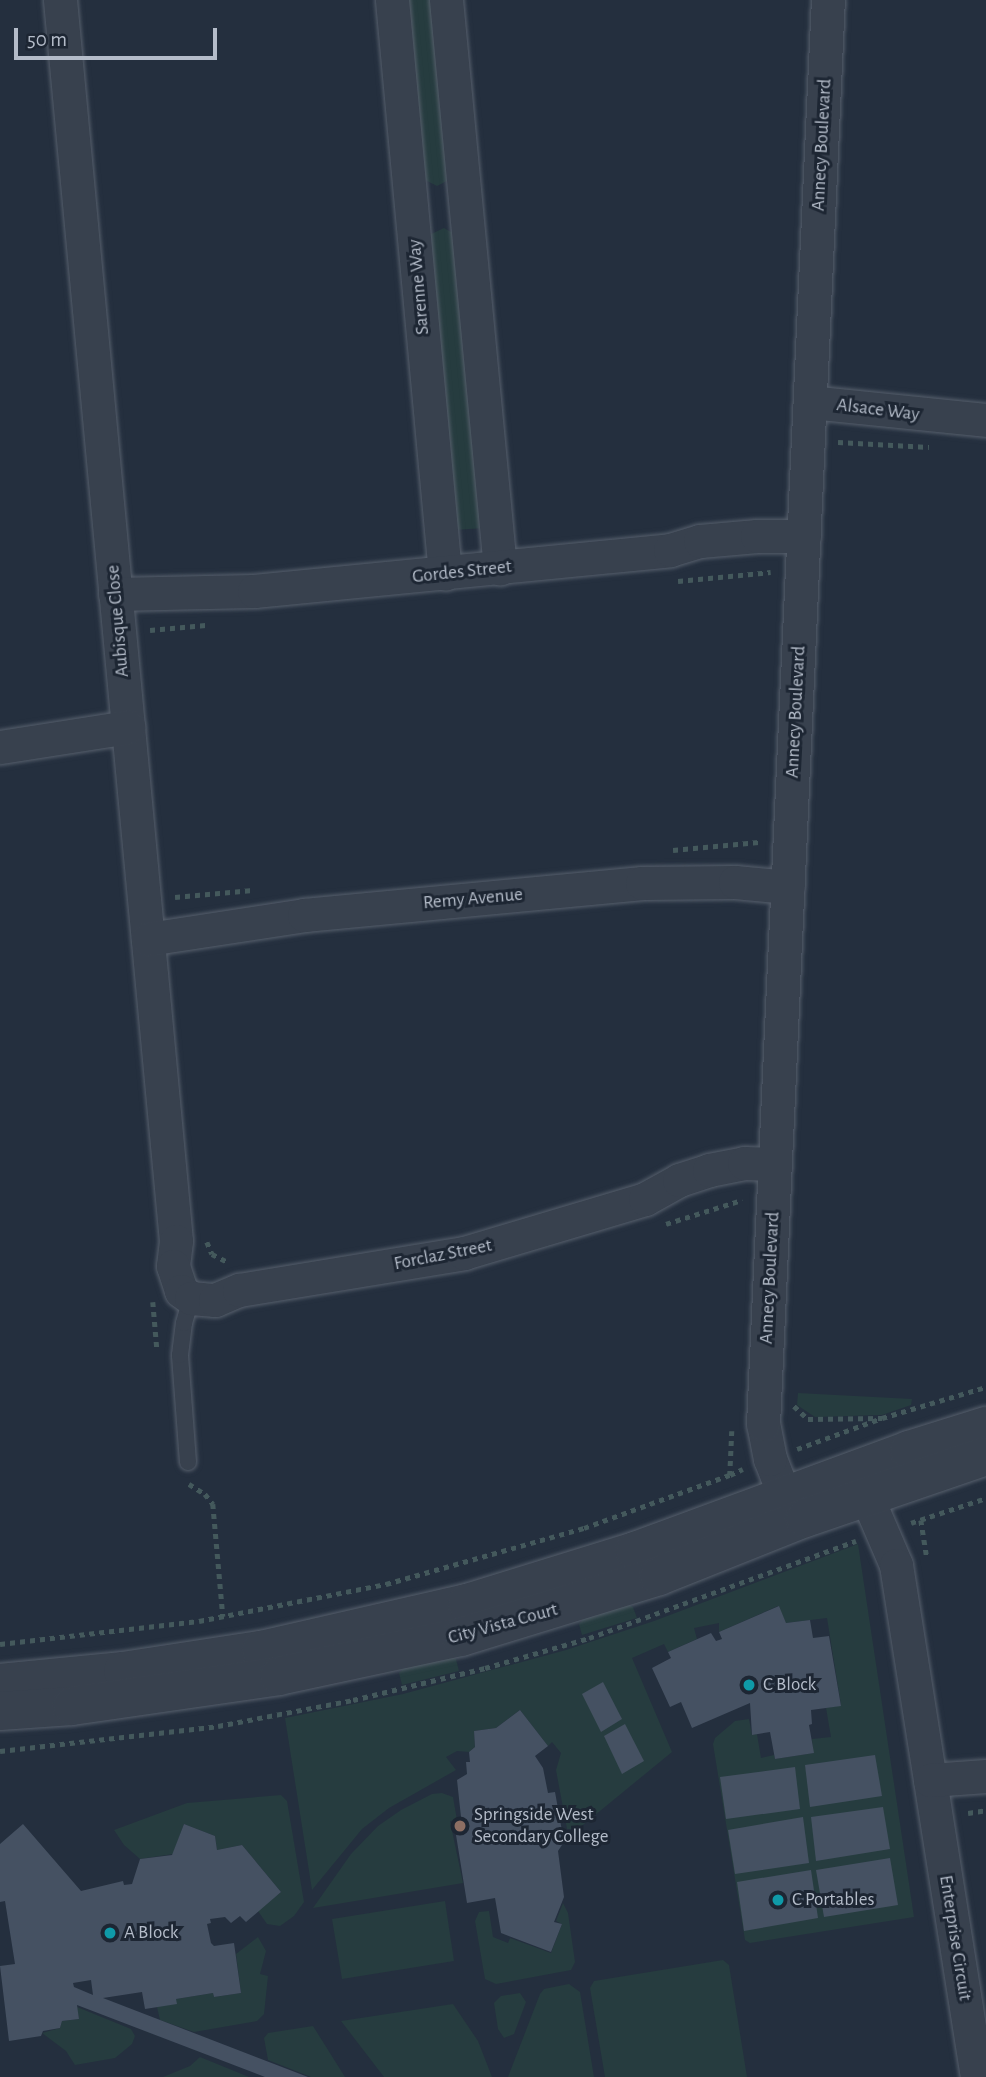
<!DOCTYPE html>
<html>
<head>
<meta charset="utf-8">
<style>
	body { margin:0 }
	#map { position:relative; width:986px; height:2077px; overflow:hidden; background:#242f3e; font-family:"Alegreya Sans",sans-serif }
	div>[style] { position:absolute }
	.green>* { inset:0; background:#263c3f }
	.building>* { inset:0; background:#455162 }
	.path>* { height:4.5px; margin-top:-2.25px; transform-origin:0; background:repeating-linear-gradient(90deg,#44595c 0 5px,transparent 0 10px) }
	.roads { filter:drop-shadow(0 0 2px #565f6c) drop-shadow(0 0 2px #565f6c) }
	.service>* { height:16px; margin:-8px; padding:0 8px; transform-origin:8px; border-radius:8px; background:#38414e }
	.minor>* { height:33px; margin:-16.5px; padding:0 16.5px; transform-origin:16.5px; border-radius:16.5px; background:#38414e }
	.tertiary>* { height:38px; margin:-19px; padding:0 19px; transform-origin:19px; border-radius:19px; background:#38414e }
	.dots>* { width:19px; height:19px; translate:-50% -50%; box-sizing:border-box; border:4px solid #1d2633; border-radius:50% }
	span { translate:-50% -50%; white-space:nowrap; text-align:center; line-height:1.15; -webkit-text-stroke:6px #1d2633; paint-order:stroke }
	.street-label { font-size:19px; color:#b4bcc9 }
	.poi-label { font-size:19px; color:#b4bcc9 }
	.left { translate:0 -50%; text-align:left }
	.scale { position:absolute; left:14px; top:28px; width:203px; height:32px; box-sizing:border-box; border:4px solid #b4bcc9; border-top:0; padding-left:9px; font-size:21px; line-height:24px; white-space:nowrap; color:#b4bcc9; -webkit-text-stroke:5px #1d2633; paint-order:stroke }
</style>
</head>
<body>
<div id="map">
	<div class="green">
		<i style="clip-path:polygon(404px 0,435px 0,447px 181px,437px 186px,423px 179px)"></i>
		<i style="clip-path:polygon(444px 228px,453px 233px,484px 528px,454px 530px,429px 235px)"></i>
		<i style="clip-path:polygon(798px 1393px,912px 1399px,911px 1405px,882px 1415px,815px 1417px,797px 1405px)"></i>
		<i style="clip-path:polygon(858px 1544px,914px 1917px,750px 1943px,745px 1940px,713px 1744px,715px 1738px,735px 1721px,749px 1719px,752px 1735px,757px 1734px,761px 1758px,774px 1755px,775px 1759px,813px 1753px,812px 1739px,831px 1737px,826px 1708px,841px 1705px,827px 1618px,786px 1623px,778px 1606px,719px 1632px,719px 1623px,694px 1628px,697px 1639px,668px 1652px,664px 1644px,632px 1658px,672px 1752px,578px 1829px,567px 1829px,556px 1770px,561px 1753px,552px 1742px,548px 1746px,520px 1710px,496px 1728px,474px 1731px,475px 1747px,469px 1752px,457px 1751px,446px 1757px,456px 1770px,389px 1808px,362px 1829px,312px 1890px,285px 1718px,403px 1694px,566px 1650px,654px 1621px)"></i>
		<i style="clip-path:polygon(620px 1601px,633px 1607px,637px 1618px,582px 1635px,579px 1624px,590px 1611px)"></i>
		<i style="clip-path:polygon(443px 1653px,456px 1659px,459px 1671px,402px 1685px,399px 1673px,412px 1660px)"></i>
		<i style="clip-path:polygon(442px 1793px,453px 1797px,457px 1820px,450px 1821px,463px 1883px,313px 1908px,351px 1854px,378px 1826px,401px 1810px,432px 1794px)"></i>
		<i style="clip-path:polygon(281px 1795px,287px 1801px,304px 1902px,294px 1916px,280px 1926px,267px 1924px,258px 1911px,281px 1892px,242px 1845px,217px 1850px,215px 1836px,184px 1824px,173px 1854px,140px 1859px,124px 1845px,114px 1830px,187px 1803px)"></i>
		<i style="clip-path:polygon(445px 1901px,454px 1961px,342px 1979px,332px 1919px)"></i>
		<i style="clip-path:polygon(563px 1903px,568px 1913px,575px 1962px,571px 1970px,496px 1984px,485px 1979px,475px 1921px,479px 1912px,489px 1911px,493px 1937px,508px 1943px,510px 1938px,551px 1953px,562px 1924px,556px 1921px)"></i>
		<i style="clip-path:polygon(258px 1937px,266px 1951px,260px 1974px,268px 1976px,264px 2014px,257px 2021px,194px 2032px,160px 2020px,157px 2007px,176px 1999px,213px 1993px,214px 1997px,241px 1993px,236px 1954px)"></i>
		<i style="clip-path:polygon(723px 1960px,729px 1965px,747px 2077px,605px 2077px,590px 1988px,594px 1981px)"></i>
		<i style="clip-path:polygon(569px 1984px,580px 1992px,594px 2077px,508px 2077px,540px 1994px,544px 1989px)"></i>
		<i style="clip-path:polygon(520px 1993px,526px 2002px,514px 2034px,504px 2038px,498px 2029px,494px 2003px,501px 1996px)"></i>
		<i style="clip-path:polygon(453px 2004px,478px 2041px,492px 2077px,384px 2077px,341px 2021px)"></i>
		<i style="clip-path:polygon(77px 2007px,131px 2029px,135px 2036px,132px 2044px,115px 2058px,75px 2065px,66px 2051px,42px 2033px,60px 2028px,62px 2021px,79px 2019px)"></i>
		<i style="clip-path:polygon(313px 2026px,345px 2077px,311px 2077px,268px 2060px,264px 2038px,268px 2033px)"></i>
		<i style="clip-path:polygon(200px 2057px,249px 2077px,163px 2077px,190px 2066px)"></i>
	</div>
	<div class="building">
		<i style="clip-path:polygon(779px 1606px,786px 1623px,810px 1620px,813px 1638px,829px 1636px,841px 1706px,811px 1710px,812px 1724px,809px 1725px,814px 1753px,775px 1759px,770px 1732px,752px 1735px,750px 1703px,692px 1728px,681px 1702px,670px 1707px,652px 1668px,671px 1658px,668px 1652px,711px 1633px,716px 1641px,722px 1639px,719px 1632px)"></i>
		<i style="clip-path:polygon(603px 1682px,622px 1719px,601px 1732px,582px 1694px)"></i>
		<i style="clip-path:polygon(520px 1710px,548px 1746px,535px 1756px,543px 1768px,548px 1793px,555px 1792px,564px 1842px,558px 1851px,564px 1897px,554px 1922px,562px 1924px,551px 1952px,501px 1933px,495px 1898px,467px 1903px,456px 1835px,467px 1820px,461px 1817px,457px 1780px,467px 1774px,466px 1762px,470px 1762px,469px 1752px,475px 1747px,474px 1731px,496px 1728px)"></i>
		<i style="clip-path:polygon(625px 1724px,644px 1761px,622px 1774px,604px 1736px)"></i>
		<i style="clip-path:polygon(875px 1755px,882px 1796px,810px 1807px,805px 1765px)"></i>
		<i style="clip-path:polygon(795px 1767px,800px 1809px,726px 1819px,720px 1777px)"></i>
		<i style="clip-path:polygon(883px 1807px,890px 1849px,816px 1861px,811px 1817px)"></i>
		<i style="clip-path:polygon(803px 1817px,809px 1863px,735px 1874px,728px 1830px)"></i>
		<i style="clip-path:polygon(evenodd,23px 1824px,81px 1891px,123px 1881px,124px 1885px,132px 1884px,140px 1859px,172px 1855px,184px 1824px,215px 1836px,217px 1850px,242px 1845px,281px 1892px,246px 1922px,240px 1916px,231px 1923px,225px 1917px,210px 1919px,211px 1923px,207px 1924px,211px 1943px,214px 1946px,234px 1943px,241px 1993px,214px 1997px,213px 1993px,176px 1999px,177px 2004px,145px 2009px,142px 1992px,103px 1998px,308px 2077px,265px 2077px,77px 2005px,79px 2019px,62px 2021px,60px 2028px,43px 2031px,41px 2036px,9px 2041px,0 1966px,15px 1964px,5px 1901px,0 1902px,0 1844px,23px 1824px,91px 1980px,93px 1995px,74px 1987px,73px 1983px,91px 1980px)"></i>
		<i style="clip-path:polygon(890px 1858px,898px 1905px,824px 1917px,816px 1870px)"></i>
		<i style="clip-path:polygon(811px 1870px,818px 1918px,744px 1931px,737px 1882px)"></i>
	</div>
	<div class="path">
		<i style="left:838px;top:442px;width:91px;rotate:3.1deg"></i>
		<i style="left:678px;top:581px;width:93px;rotate:-5.5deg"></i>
		<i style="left:150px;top:630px;width:56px;rotate:-5.1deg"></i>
		<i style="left:673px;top:850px;width:86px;rotate:-5.3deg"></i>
		<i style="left:175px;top:897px;width:78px;rotate:-5.1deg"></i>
		<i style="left:666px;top:1224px;width:80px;rotate:-17.5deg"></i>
		<i style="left:207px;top:1242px;width:13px;rotate:67deg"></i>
		<i style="left:212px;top:1254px;width:16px;rotate:27deg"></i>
		<i style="left:153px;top:1302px;width:47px;rotate:85.1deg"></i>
		<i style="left:794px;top:1406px;width:19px;rotate:43deg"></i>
		<i style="left:808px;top:1419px;width:74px;rotate:-0.8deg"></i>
		<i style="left:882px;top:1418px;width:109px;rotate:-16.6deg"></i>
		<i style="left:732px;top:1431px;width:44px;rotate:92.6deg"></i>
		<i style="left:730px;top:1475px;width:14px;rotate:-25deg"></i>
		<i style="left:797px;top:1449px;width:90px;rotate:-20deg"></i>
		<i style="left:189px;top:1484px;width:19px;rotate:32deg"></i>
		<i style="left:205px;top:1494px;width:13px;rotate:51deg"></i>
		<i style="left:213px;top:1504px;width:113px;rotate:84.9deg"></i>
		<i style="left:921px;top:1520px;width:36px;rotate:81deg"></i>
		<i style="left:911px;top:1523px;width:79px;rotate:-18.4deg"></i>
		<i style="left:0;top:1644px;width:200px;rotate:-6.6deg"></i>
		<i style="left:199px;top:1621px;width:191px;rotate:-11.2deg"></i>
		<i style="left:386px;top:1584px;width:206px;rotate:-15.8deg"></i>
		<i style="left:584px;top:1528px;width:155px;rotate:-20deg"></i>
		<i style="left:0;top:1751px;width:219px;rotate:-6.5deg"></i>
		<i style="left:218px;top:1726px;width:137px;rotate:-10.9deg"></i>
		<i style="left:353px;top:1700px;width:136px;rotate:-13.6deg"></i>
		<i style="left:485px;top:1668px;width:108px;rotate:-16.1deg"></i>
		<i style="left:589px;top:1638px;width:284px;rotate:-20deg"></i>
		<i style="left:968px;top:1813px;width:18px;rotate:-9deg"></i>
	</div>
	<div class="roads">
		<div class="service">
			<i style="left:188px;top:1462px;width:107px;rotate:-94.3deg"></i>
			<i style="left:180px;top:1355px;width:32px;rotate:-83deg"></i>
			<i style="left:184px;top:1323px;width:26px;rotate:-74deg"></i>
		</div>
		<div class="minor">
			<i style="left:60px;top:0;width:1246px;rotate:84.66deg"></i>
			<i style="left:176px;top:1241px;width:25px;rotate:97deg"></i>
			<i style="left:173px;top:1266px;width:26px;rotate:72deg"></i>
			<i style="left:181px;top:1291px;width:12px;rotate:35deg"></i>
			<i style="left:191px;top:1298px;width:24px;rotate:5deg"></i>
			<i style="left:215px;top:1300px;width:26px;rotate:-23deg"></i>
			<i style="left:239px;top:1290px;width:228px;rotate:-9.3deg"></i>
			<i style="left:464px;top:1253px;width:189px;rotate:-16.6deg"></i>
			<i style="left:645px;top:1199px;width:39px;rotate:-29deg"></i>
			<i style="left:679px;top:1180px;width:32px;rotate:-18deg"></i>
			<i style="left:709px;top:1170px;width:36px;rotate:-11deg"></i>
			<i style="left:744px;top:1163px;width:31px;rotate:2deg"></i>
			<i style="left:392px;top:0;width:576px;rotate:84.72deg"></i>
			<i style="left:446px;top:0;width:571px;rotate:84.57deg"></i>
			<i style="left:810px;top:402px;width:177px;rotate:5.8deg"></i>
			<i style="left:115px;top:594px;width:139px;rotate:-1.2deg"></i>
			<i style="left:254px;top:591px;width:418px;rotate:-5.6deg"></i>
			<i style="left:670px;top:550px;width:31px;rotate:-17deg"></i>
			<i style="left:700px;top:541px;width:57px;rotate:-5deg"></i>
			<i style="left:757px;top:536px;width:47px"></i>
			<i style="left:0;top:747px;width:130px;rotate:-8.9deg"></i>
			<i style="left:148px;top:939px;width:158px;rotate:-8.7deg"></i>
			<i style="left:304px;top:915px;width:340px;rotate:-5.4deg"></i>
			<i style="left:642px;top:883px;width:93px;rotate:-0.6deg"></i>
			<i style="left:735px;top:882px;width:53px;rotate:5.4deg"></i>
			<i style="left:866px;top:1495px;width:76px;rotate:66.8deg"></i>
			<i style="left:896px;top:1565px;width:518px;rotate:81.01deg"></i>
			<i style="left:786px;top:1522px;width:27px;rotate:-94deg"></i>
			<i style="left:784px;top:1495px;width:39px;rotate:-111deg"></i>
			<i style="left:770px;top:1459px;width:36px;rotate:-101deg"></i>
			<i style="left:763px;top:1424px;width:1425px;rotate:-87.39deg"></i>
			<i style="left:930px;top:1780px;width:56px;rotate:-4.1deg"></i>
		</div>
		<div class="tertiary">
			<i style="left:0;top:1683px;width:124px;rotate:-5.6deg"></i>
			<i style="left:123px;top:1671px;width:140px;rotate:-8.7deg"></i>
			<i style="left:261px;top:1650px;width:211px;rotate:-12.9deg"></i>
			<i style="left:467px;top:1603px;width:176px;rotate:-17.2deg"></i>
			<i style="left:635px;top:1551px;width:292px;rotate:-20.2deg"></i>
			<i style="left:909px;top:1450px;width:81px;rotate:-17.3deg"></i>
			<i style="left:0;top:1711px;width:72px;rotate:-4deg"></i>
			<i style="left:72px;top:1706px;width:209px;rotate:-8.2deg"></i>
			<i style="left:279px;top:1676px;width:186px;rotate:-12.1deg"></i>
			<i style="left:461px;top:1637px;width:207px;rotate:-17.1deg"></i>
			<i style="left:659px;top:1576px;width:157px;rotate:-21.7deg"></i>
			<i style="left:805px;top:1518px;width:191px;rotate:-18.9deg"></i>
		</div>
	</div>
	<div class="dots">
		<i style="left:749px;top:1685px;background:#0f9aa8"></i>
		<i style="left:460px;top:1826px;background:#8d6e63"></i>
		<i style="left:778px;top:1900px;background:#0f9aa8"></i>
		<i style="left:110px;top:1933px;background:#0f9aa8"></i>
	</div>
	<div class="street-label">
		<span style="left:822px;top:145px;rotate:-87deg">Annecy Boulevard</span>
		<span style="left:419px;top:287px;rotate:-95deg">Sarenne Way</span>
		<span style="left:878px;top:410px;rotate:7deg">Alsace Way</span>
		<span style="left:462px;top:572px;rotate:-6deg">Gordes Street</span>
		<span style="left:118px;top:621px;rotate:-95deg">Aubisque Close</span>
		<span style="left:796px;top:712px;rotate:-87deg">Annecy Boulevard</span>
		<span style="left:473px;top:899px;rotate:-5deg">Remy Avenue</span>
		<span style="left:443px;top:1255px;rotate:-11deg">Forclaz Street</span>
		<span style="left:770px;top:1278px;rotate:-87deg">Annecy Boulevard</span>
		<span style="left:503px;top:1624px;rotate:-15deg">City Vista Court</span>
		<span style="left:955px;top:1938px;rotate:81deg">Enterprise Circuit</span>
	</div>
	<div class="poi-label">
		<span class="left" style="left:763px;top:1685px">C Block</span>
		<span class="left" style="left:474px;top:1826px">Springside West<br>Secondary College</span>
		<span class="left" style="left:792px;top:1900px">C Portables</span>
		<span class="left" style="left:124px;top:1933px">A Block</span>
	</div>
	<div class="scale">50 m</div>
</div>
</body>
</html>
